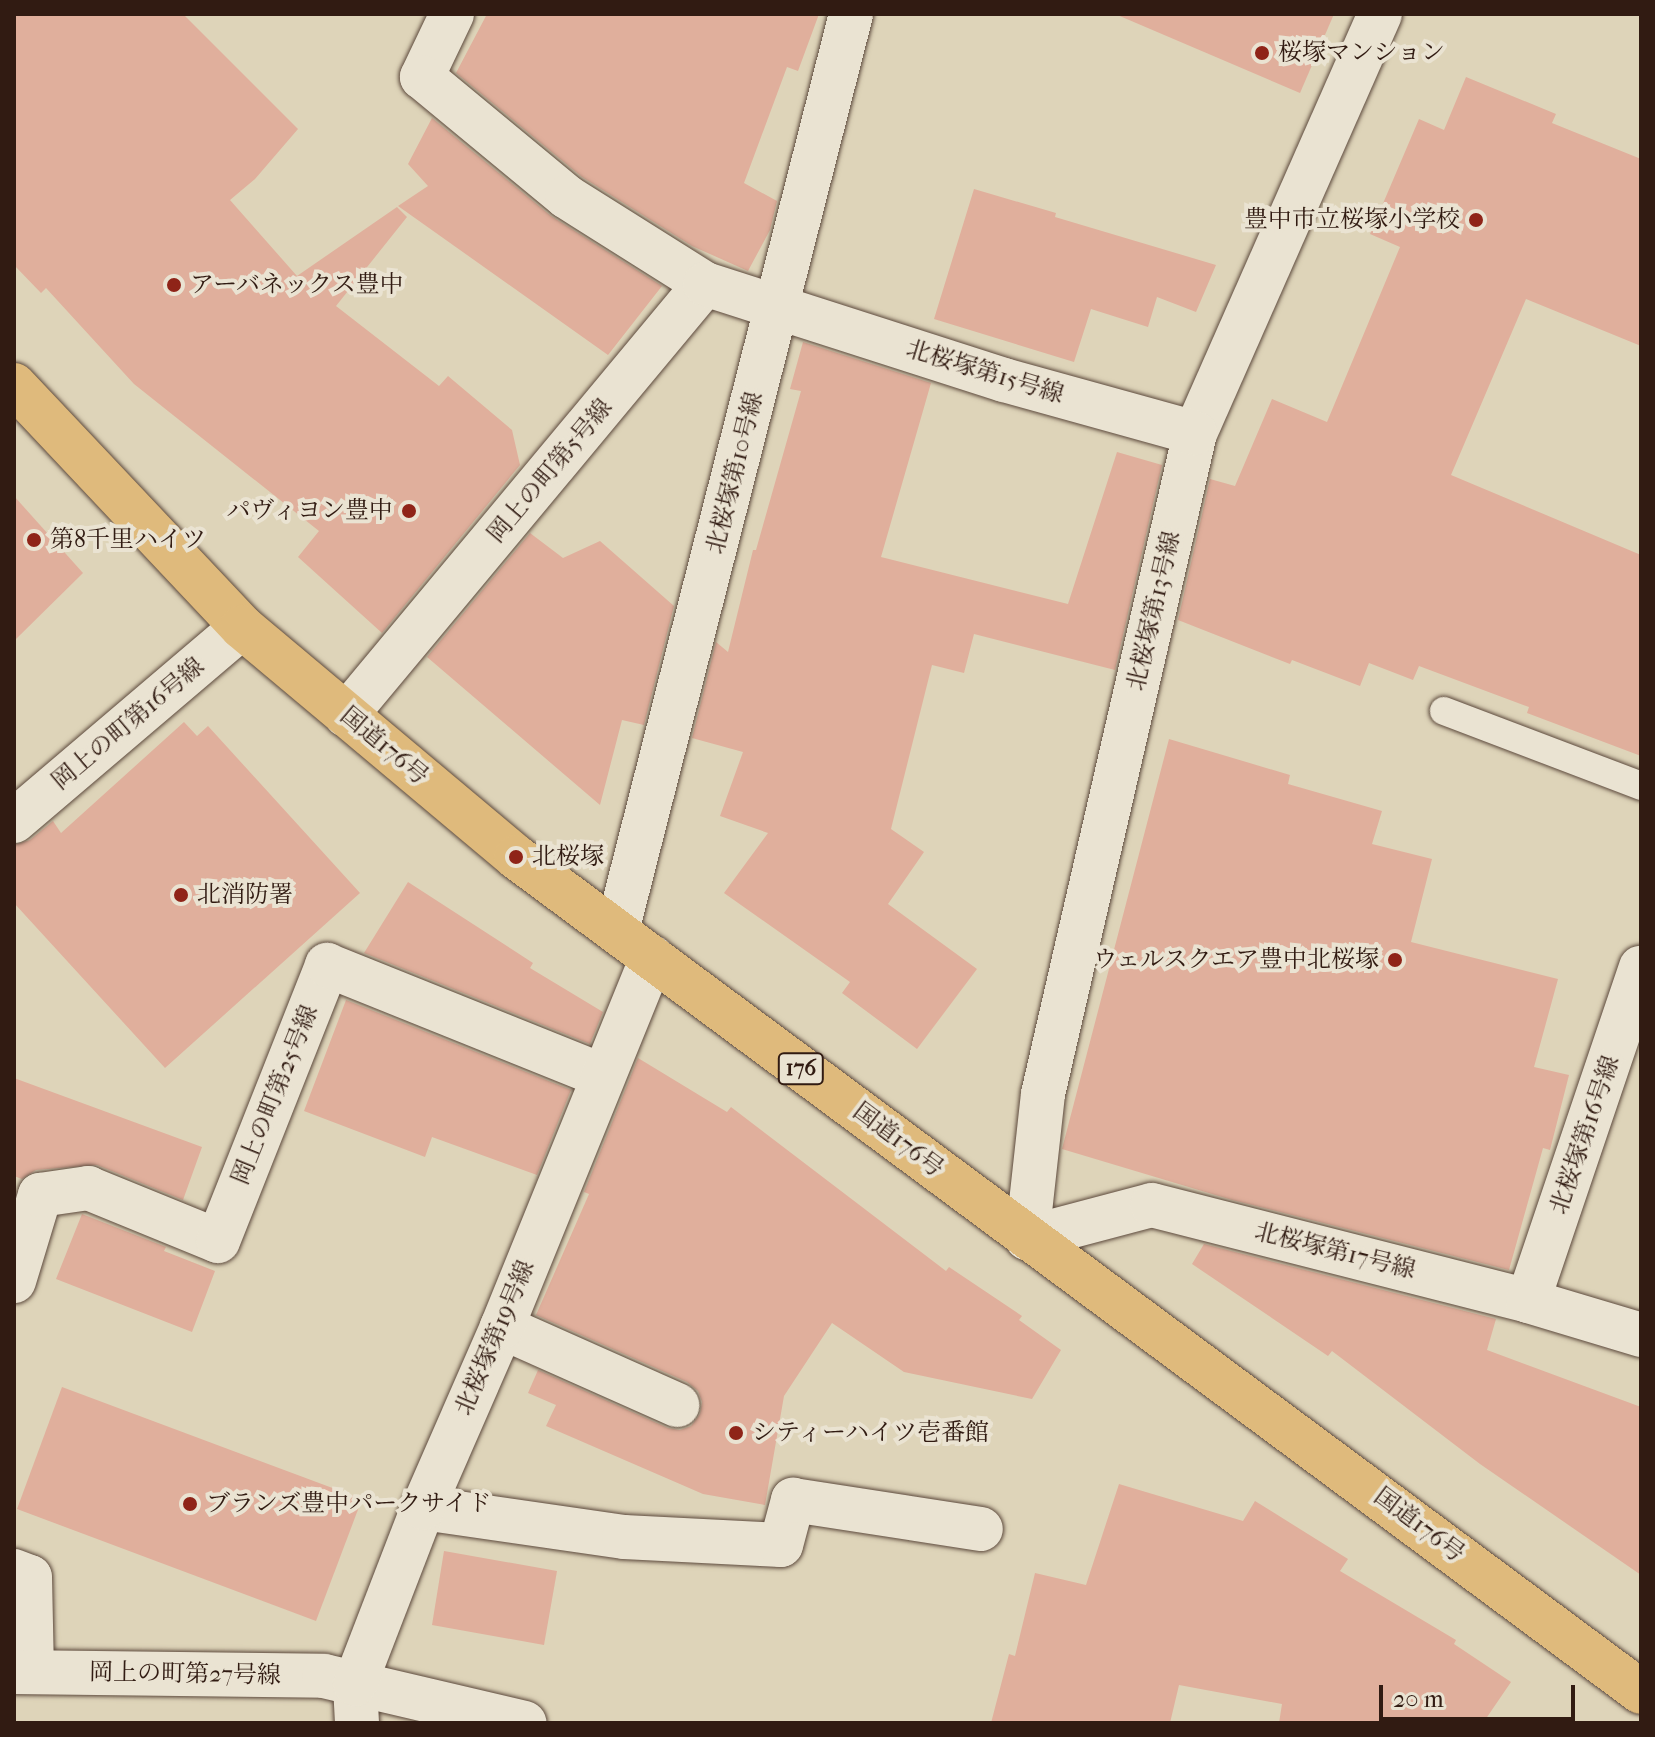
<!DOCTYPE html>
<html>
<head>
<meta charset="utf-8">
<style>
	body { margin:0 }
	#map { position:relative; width:1655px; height:1737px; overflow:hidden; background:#ded4b9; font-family:"IM FELL French Canon","Noto Serif JP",serif }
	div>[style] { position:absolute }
	.building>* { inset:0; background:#e0af9c }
	.roads { filter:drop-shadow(0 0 2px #5c493c) drop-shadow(0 0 2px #5c493c) }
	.service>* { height:28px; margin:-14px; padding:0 14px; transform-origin:14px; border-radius:14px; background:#eae3d2 }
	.minor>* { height:44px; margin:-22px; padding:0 22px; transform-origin:22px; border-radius:22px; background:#eae3d2 }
	.trunk>* { height:44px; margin:-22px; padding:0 22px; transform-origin:22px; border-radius:22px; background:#dfba7c }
	.dots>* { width:22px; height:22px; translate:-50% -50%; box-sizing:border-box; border:4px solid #eae3d2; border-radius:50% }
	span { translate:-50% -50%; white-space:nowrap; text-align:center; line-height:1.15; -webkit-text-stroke:8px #eae3d2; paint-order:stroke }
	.shield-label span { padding:2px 6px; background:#eae3d2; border:2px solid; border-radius:6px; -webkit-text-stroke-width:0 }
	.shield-label { font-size:22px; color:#311b12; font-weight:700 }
	.poi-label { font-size:24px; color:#311b12 }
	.left { translate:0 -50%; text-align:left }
	.right { translate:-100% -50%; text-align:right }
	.street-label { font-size:24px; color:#311b12 }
	.frame { position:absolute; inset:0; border:16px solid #311b12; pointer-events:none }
	.scale { position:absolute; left:1379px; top:1685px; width:196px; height:36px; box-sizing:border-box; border:4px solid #311b12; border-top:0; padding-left:10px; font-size:24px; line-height:28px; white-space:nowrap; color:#311b12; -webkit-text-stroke:6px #eae3d2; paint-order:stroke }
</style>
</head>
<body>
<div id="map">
	<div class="building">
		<i style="clip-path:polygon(14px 14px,183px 14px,298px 129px,255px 179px,230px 200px,297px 276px,397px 207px,407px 217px,336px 306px,439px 386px,448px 376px,512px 430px,520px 465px,382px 633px,298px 557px,319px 531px,134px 384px,46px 288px,41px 293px,14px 265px)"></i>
		<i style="clip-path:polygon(487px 14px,819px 14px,798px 71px,787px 67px,744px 183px,777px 201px,770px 230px,748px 271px,692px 246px,582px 177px,456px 73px)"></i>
		<i style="clip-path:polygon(1115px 14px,1334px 14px,1300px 93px)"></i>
		<i style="clip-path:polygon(1466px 77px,1556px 114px,1552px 123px,1641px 159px,1641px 346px,1526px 299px,1451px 475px,1641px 555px,1641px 756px,1527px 713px,1529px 707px,1419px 666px,1413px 680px,1369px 663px,1360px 686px,1292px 660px,1290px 664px,1178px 620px,1210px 479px,1235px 486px,1272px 399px,1327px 422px,1400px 247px,1370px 234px,1419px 119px,1444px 130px)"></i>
		<i style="clip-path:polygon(432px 118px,551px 216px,662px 286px,608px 355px,398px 206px,428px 186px,408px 164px)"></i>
		<i style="clip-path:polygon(974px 189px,1056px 213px,1055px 217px,1216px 265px,1196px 312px,1157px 297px,1148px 327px,1091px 309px,1074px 362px,934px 319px)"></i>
		<i style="clip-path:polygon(803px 342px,931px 383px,881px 557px,1068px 604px,1117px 452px,1162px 465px,1115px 670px,974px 634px,964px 673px,932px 665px,891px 829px,924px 852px,888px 904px,977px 969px,917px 1049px,842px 993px,850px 982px,724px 893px,768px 833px,720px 816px,743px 752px,692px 738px,716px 642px,728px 652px,753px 550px,756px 550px,801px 391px,790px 389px)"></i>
		<i style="clip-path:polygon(14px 496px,83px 573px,14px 641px)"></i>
		<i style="clip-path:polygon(530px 533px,563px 558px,600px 541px,674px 606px,644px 725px,622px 720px,600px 805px,427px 657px)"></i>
		<i style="clip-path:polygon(184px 722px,197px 736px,208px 726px,360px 893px,165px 1068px,14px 903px,14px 845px,30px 840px,53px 821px,61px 833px)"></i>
		<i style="clip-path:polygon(1169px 739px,1290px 775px,1288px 784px,1382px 811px,1372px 844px,1432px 859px,1411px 942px,1558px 979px,1534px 1067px,1569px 1075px,1550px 1150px,1543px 1148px,1509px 1270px,1232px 1200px,1062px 1149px)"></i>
		<i style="clip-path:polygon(408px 882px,533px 963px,530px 968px,603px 1012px,590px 1044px,364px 953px)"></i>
		<i style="clip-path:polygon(346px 1000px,571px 1090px,537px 1175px,432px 1137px,425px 1157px,304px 1111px)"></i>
		<i style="clip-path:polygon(638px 1058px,727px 1112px,731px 1107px,946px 1271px,949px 1267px,1022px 1316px,1019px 1320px,1061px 1350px,1032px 1399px,904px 1372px,832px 1323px,784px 1396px,765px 1505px,703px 1494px,546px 1426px,556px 1405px,528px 1393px,538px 1370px,668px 1428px,680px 1430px,691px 1426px,700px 1414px,702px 1402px,698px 1391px,687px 1382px,536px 1315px,589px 1194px,584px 1192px)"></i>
		<i style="clip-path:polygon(14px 1078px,202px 1147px,183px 1200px,97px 1165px,36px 1170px,22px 1179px,14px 1176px)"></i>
		<i style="clip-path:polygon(82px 1214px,166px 1247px,164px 1251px,215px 1271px,192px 1332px,56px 1279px)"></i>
		<i style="clip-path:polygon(1204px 1244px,1496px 1319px,1487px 1350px,1641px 1407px,1641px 1575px,1480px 1464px,1332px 1351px,1328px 1356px,1192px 1264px)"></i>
		<i style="clip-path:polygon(62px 1387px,362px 1499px,316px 1621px,17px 1509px)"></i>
		<i style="clip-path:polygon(1119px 1484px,1243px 1521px,1255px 1501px,1348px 1559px,1340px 1571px,1456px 1640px,1454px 1644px,1511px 1682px,1483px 1723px,1279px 1723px,1282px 1704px,1179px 1685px,1170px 1723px,991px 1723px,1009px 1654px,1015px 1656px,1035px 1573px,1086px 1585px)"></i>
		<i style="clip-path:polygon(444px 1551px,557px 1571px,544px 1645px,432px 1625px)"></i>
	</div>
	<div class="roads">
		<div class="service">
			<i style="left:1444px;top:711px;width:211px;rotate:20.8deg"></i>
		</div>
		<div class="minor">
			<i style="left:452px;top:14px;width:70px;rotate:115.5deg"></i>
			<i style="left:422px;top:77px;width:188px;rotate:39.6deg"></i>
			<i style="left:567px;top:197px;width:163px;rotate:32.2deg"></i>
			<i style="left:1380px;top:14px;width:458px;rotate:113.8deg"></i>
			<i style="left:1195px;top:433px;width:678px;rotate:102.95deg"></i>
			<i style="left:1043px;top:1094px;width:145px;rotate:96.3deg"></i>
			<i style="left:1027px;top:1238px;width:129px;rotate:-14.8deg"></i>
			<i style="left:1152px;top:1205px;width:388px;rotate:14.3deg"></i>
			<i style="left:1528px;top:1301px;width:118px;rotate:16.7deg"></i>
			<i style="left:346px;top:715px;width:561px;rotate:-50.21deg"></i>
			<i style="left:705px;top:284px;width:314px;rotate:17.8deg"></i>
			<i style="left:1004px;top:380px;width:198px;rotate:15.5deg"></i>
			<i style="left:14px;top:821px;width:299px;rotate:-40.4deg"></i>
			<i style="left:617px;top:931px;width:946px;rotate:-75.68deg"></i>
			<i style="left:14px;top:1281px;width:90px;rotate:-73.2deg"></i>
			<i style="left:40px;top:1195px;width:49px;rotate:-8.3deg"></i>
			<i style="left:88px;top:1188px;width:140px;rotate:22.2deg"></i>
			<i style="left:218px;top:1241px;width:297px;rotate:-68.4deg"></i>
			<i style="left:327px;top:965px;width:295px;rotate:21.9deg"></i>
			<i style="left:1528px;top:1301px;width:352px;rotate:-71.3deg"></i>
			<i style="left:502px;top:1327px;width:192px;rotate:24deg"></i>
			<i style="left:423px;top:1508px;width:203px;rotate:8.2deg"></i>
			<i style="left:624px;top:1537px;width:157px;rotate:2.9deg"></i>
			<i style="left:781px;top:1545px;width:47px;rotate:-75.1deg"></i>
			<i style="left:793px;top:1500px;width:190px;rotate:8.8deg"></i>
			<i style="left:14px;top:1571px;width:17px;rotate:21deg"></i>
			<i style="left:30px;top:1577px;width:95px;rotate:88.8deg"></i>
			<i style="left:14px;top:1672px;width:310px;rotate:0.7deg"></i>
			<i style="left:324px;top:1676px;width:206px;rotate:13.2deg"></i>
			<i style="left:357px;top:1723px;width:39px;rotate:-93deg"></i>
			<i style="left:355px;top:1684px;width:189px;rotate:-68.9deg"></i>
			<i style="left:423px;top:1508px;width:197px;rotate:-66.4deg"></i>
			<i style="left:502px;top:1327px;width:399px;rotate:-67.9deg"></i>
		</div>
		<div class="trunk">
			<i style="left:14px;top:385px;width:332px;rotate:46.7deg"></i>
			<i style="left:242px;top:627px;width:358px;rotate:40deg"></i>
			<i style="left:516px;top:857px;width:1401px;rotate:36.58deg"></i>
		</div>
	</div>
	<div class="dots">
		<i style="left:1262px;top:53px;background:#8f2418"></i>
		<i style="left:1476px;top:220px;background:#8f2418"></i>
		<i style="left:174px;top:285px;background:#8f2418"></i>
		<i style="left:409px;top:511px;background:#8f2418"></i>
		<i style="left:34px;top:540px;background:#8f2418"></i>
		<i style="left:516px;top:857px;background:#8f2418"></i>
		<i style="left:181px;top:895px;background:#8f2418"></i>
		<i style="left:1395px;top:960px;background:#8f2418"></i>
		<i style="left:736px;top:1433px;background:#8f2418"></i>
		<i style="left:190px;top:1504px;background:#8f2418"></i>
	</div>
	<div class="shield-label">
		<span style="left:801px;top:1069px">176</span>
	</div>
	<div class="poi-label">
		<span class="left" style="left:1278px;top:53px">桜塚マンション</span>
		<span class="right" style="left:1460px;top:220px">豊中市立桜塚小学校</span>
		<span class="left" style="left:190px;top:285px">アーバネックス豊中</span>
		<span class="right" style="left:393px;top:511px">パヴィヨン豊中</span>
		<span class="left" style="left:50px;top:540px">第8千里ハイツ</span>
		<span class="left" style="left:532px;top:857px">北桜塚</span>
		<span class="left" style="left:197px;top:895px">北消防署</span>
		<span class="right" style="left:1379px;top:960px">ウェルスクエア豊中北桜塚</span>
		<span class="left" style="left:752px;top:1433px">シティーハイツ壱番館</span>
		<span class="left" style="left:206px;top:1504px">ブランズ豊中パークサイド</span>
	</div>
	<div class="street-label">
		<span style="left:985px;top:372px;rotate:17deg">北桜塚第15号線</span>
		<span style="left:550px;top:471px;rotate:-50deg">岡上の町第5号線</span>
		<span style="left:735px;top:473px;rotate:-76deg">北桜塚第10号線</span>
		<span style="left:1154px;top:611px;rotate:-77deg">北桜塚第13号線</span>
		<span style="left:128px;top:724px;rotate:-40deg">岡上の町第16号線</span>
		<span style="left:384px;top:746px;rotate:40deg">国道176号</span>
		<span style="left:275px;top:1095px;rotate:-68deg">岡上の町第25号線</span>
		<span style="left:1585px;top:1135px;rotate:-71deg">北桜塚第16号線</span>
		<span style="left:898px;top:1140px;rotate:37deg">国道176号</span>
		<span style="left:1335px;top:1251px;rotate:14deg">北桜塚第17号線</span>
		<span style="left:495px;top:1338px;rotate:-67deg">北桜塚第19号線</span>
		<span style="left:1419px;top:1525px;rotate:37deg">国道176号</span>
		<span style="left:185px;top:1674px;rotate:1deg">岡上の町第27号線</span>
	</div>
	<div class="frame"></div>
	<div class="scale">20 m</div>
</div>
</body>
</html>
